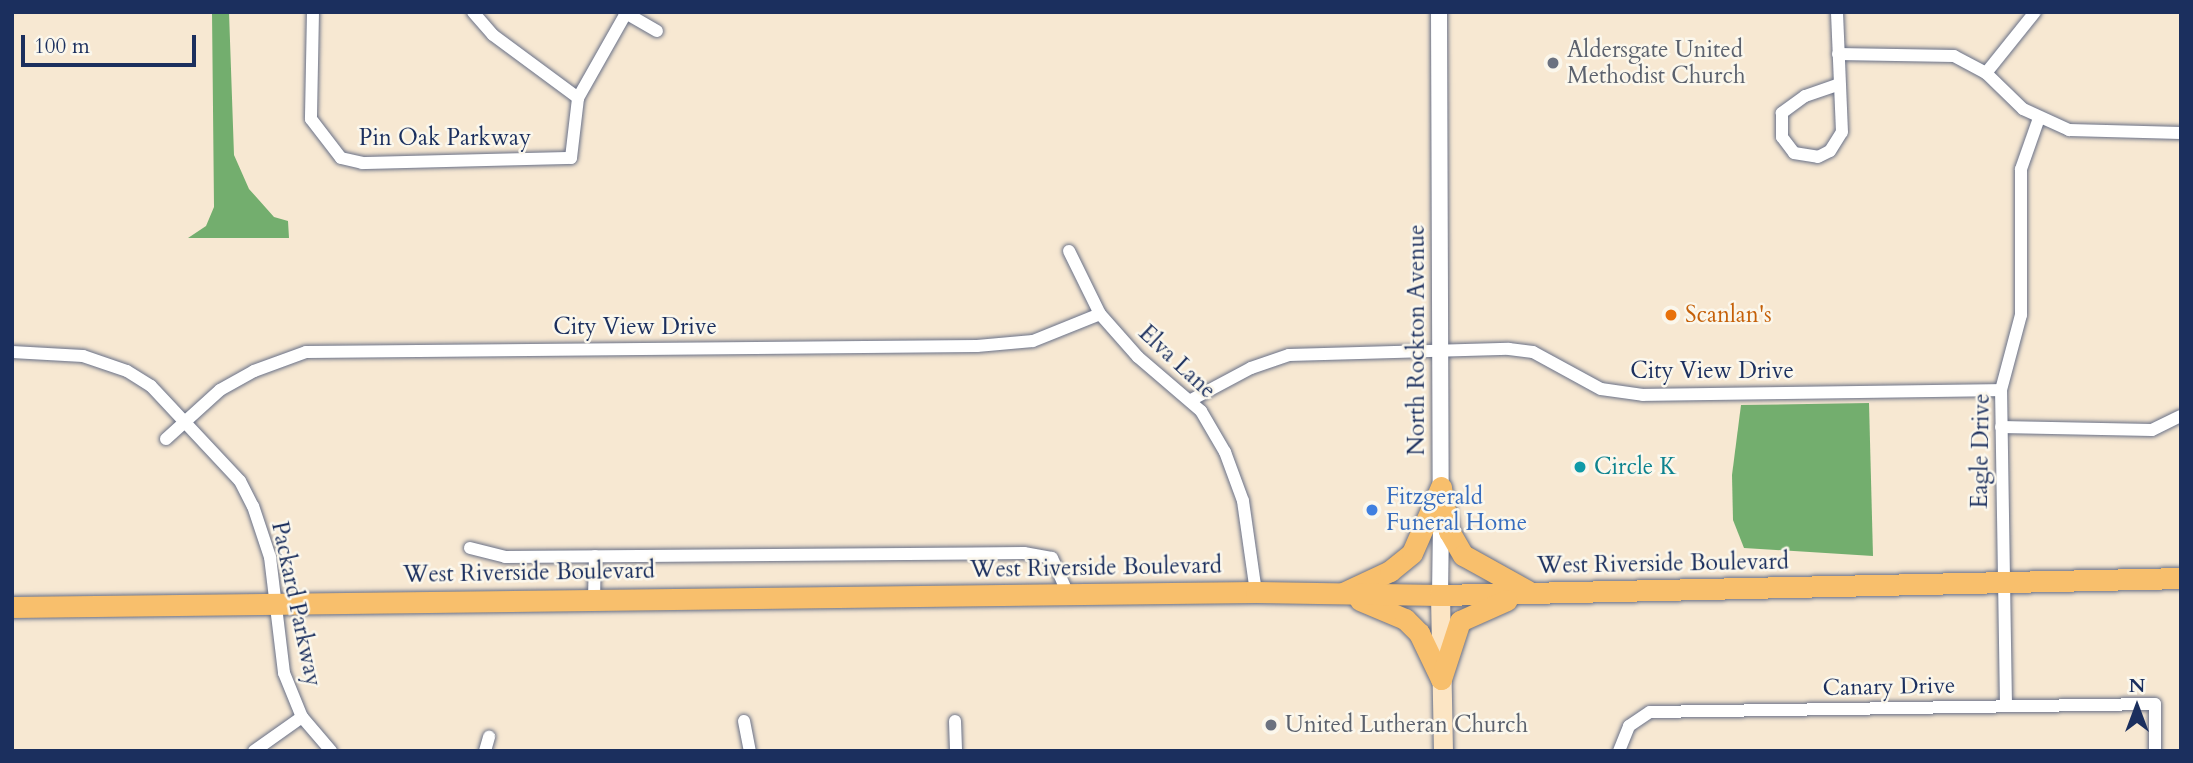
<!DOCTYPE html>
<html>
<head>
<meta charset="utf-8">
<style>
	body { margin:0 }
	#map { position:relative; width:2193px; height:763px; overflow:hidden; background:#f7e8d2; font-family:Cardo,serif }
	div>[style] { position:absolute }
	.forest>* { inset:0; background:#73ae6e }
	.roads { filter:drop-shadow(0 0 2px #687087) drop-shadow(0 0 2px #687087) }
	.minor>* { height:12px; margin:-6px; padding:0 6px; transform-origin:6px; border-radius:6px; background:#fff }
	.tertiary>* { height:16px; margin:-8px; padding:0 8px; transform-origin:8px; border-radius:8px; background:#fff }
	.secondary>* { height:19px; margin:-9.5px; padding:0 9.5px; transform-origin:9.5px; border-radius:9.5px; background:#fce5c4 }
	.primary>* { height:21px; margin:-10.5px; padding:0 10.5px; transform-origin:10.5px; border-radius:10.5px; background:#f8bf6c }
	.dots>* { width:19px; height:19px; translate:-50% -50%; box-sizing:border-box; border:4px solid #fbf7ec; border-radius:50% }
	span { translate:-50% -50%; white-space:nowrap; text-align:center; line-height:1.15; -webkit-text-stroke:5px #fbf7ec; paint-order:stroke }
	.worship-label { font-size:23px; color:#5b616d }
	.left { translate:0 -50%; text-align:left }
	.street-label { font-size:23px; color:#1b2f5e }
	.food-label { font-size:23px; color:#c56008 }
	.culture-label { font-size:23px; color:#0d838f }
	.shop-label { font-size:23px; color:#366cbe }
	.frame { position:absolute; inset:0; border:14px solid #1b2f5e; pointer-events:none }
	.north { position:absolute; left:2102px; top:672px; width:70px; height:70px; -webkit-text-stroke:5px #fbf7ec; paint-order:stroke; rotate:0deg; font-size:19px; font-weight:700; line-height:28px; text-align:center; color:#1b2f5e }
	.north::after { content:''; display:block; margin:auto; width:24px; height:32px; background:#1b2f5e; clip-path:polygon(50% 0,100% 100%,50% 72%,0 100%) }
	.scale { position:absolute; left:21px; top:35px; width:175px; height:32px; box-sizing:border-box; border:4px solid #1b2f5e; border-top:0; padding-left:9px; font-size:21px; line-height:24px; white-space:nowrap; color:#1b2f5e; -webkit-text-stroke:5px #fbf7ec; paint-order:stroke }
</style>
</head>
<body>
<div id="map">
	<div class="forest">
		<i style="clip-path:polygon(212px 12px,229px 12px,234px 155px,249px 189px,274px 217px,288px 221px,289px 238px,188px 238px,206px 226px,214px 207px)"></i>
		<i style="clip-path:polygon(1869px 403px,1873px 556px,1744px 548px,1733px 520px,1732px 475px,1741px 405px)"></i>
	</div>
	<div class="roads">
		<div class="minor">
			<i style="left:313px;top:12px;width:107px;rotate:91.1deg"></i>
			<i style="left:311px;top:119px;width:49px;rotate:52.4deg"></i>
			<i style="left:341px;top:158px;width:22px;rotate:13deg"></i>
			<i style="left:362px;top:163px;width:209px;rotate:-1.4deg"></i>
			<i style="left:571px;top:158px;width:60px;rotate:-83.3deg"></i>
			<i style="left:578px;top:98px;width:98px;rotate:-60.5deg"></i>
			<i style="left:473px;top:12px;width:30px;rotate:49deg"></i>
			<i style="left:493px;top:35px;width:106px;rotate:36.5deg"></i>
			<i style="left:624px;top:12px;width:38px;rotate:30deg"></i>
			<i style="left:1838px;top:54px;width:116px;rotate:1deg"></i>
			<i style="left:1954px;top:56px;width:36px;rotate:28deg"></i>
			<i style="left:1986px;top:73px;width:52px;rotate:44.2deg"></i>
			<i style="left:2023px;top:109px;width:51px;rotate:24.5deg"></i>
			<i style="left:2069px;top:130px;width:112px;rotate:1.5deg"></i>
			<i style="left:1986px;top:73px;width:78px;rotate:-51.2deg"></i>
			<i style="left:1837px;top:85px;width:34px;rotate:161deg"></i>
			<i style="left:1805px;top:96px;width:29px;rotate:144deg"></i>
			<i style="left:1782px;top:113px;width:24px;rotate:90deg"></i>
			<i style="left:1782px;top:137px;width:20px;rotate:53deg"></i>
			<i style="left:1794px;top:153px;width:24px;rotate:9deg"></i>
			<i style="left:1818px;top:157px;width:13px;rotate:-27deg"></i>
			<i style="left:1830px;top:151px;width:22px;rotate:-58deg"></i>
			<i style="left:1842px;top:132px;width:120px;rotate:-92.4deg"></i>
			<i style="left:1069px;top:251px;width:70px;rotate:63.8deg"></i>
			<i style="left:1100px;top:314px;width:57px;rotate:48.5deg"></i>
			<i style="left:1138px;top:357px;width:83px;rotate:40.6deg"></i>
			<i style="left:1201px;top:411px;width:48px;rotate:59.7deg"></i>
			<i style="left:1225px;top:452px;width:52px;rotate:69.8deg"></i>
			<i style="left:1243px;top:501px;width:92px;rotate:81.9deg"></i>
			<i style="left:12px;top:352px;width:71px;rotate:3.2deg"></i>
			<i style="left:83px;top:356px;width:46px;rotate:18.8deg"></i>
			<i style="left:127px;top:371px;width:28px;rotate:32deg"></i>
			<i style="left:151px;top:386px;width:130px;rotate:46.9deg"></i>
			<i style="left:240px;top:481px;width:28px;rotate:63deg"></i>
			<i style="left:253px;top:506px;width:54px;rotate:71.6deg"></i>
			<i style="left:270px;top:557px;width:117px;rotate:83.1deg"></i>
			<i style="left:284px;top:673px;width:48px;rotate:67.8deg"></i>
			<i style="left:302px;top:717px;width:45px;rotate:49.5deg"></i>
			<i style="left:1191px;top:400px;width:68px;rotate:-28.1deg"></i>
			<i style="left:1251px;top:368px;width:40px;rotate:-18.9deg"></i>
			<i style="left:1289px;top:355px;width:220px;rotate:-1.6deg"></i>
			<i style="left:1509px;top:349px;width:24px;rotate:7deg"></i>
			<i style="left:1533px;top:352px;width:77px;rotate:28.6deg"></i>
			<i style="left:1601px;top:389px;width:42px;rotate:8.1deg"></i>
			<i style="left:1643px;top:395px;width:358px;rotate:-0.8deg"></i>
			<i style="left:2001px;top:427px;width:151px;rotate:1.1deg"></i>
			<i style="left:2152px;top:430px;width:32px;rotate:-26deg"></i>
			<i style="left:166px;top:439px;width:73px;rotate:-42.2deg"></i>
			<i style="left:220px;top:390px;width:39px;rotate:-29deg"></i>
			<i style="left:254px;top:371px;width:55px;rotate:-20.1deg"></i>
			<i style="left:306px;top:352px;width:671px;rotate:-0.51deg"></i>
			<i style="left:977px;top:346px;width:56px;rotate:-5.1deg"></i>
			<i style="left:1033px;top:341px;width:72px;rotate:-21.9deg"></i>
			<i style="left:470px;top:548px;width:36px;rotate:14deg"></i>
			<i style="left:505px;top:557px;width:519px;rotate:-0.44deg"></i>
			<i style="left:1024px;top:553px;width:28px;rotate:10deg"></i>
			<i style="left:1052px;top:558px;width:39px;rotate:66deg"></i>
			<i style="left:594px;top:599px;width:43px;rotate:-88.7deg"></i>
			<i style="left:2006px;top:706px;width:316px;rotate:-90.9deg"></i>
			<i style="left:2001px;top:390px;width:78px;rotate:-75.1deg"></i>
			<i style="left:2021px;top:315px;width:146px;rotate:-90deg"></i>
			<i style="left:2021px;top:169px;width:54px;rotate:-70.6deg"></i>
			<i style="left:744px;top:721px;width:31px;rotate:79deg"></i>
			<i style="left:955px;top:721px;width:30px;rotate:88deg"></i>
			<i style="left:254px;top:751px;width:59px;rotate:-35.3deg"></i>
			<i style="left:485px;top:751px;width:15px;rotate:-74deg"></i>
			<i style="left:1619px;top:751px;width:27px;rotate:-68deg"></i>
			<i style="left:1629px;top:726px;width:25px;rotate:-34deg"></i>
			<i style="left:1650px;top:712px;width:505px;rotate:-0.91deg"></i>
			<i style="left:2155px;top:704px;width:47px;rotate:90deg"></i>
		</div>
		<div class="tertiary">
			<i style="left:1439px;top:12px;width:484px;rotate:89.8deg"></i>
			<i style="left:1440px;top:595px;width:76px;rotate:-89.2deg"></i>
		</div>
		<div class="secondary">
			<i style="left:1440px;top:595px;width:156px;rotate:88.9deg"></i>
		</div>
		<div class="primary">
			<i style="left:1441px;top:488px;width:44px;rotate:79.5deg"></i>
			<i style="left:1449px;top:531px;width:28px;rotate:60deg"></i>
			<i style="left:1463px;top:555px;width:74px;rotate:29deg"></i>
			<i style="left:1343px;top:593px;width:52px;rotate:-25.1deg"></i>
			<i style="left:1390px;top:571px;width:28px;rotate:-39deg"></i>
			<i style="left:1412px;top:553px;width:72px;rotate:-66.3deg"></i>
			<i style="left:1360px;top:600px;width:49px;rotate:22.9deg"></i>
			<i style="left:1405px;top:619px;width:20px;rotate:45deg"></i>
			<i style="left:1419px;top:633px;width:51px;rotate:64.4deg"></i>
			<i style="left:12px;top:607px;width:1244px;rotate:-0.69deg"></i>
			<i style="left:1256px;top:592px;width:184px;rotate:0.9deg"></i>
			<i style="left:1440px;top:595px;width:741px;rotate:-1.31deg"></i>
			<i style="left:1441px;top:679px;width:61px;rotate:-71.9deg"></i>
			<i style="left:1460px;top:621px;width:51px;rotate:-24.1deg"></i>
		</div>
	</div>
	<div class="dots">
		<i style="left:1553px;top:63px;background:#6b7280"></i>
		<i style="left:1671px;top:315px;background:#e8710a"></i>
		<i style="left:1580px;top:467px;background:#0f9aa8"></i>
		<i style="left:1372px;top:510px;background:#3f7fe0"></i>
		<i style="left:1271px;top:725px;background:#6b7280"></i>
	</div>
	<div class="worship-label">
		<span class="left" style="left:1567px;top:63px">Aldersgate United<br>Methodist Church</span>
		<span class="left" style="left:1285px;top:725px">United Lutheran Church</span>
	</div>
	<div class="street-label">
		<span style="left:445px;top:138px">Pin Oak Parkway</span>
		<span style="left:635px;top:327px">City View Drive</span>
		<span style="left:1417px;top:340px;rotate:-90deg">North Rockton Avenue</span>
		<span style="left:1177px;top:362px;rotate:43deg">Elva Lane</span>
		<span style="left:1712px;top:371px">City View Drive</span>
		<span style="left:1981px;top:451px;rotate:-89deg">Eagle Drive</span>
		<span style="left:1663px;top:564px;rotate:-1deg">West Riverside Boulevard</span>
		<span style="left:1096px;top:568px;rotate:-1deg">West Riverside Boulevard</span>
		<span style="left:529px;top:573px;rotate:-1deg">West Riverside Boulevard</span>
		<span style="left:296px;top:604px;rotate:78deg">Packard Parkway</span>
		<span style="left:1889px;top:687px;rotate:-1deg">Canary Drive</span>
	</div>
	<div class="food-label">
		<span class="left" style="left:1685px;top:315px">Scanlan's</span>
	</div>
	<div class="culture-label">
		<span class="left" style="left:1594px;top:467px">Circle K</span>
	</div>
	<div class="shop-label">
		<span class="left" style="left:1386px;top:510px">Fitzgerald<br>Funeral Home</span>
	</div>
	<div class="frame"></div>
	<div class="north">N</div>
	<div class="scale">100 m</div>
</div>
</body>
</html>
